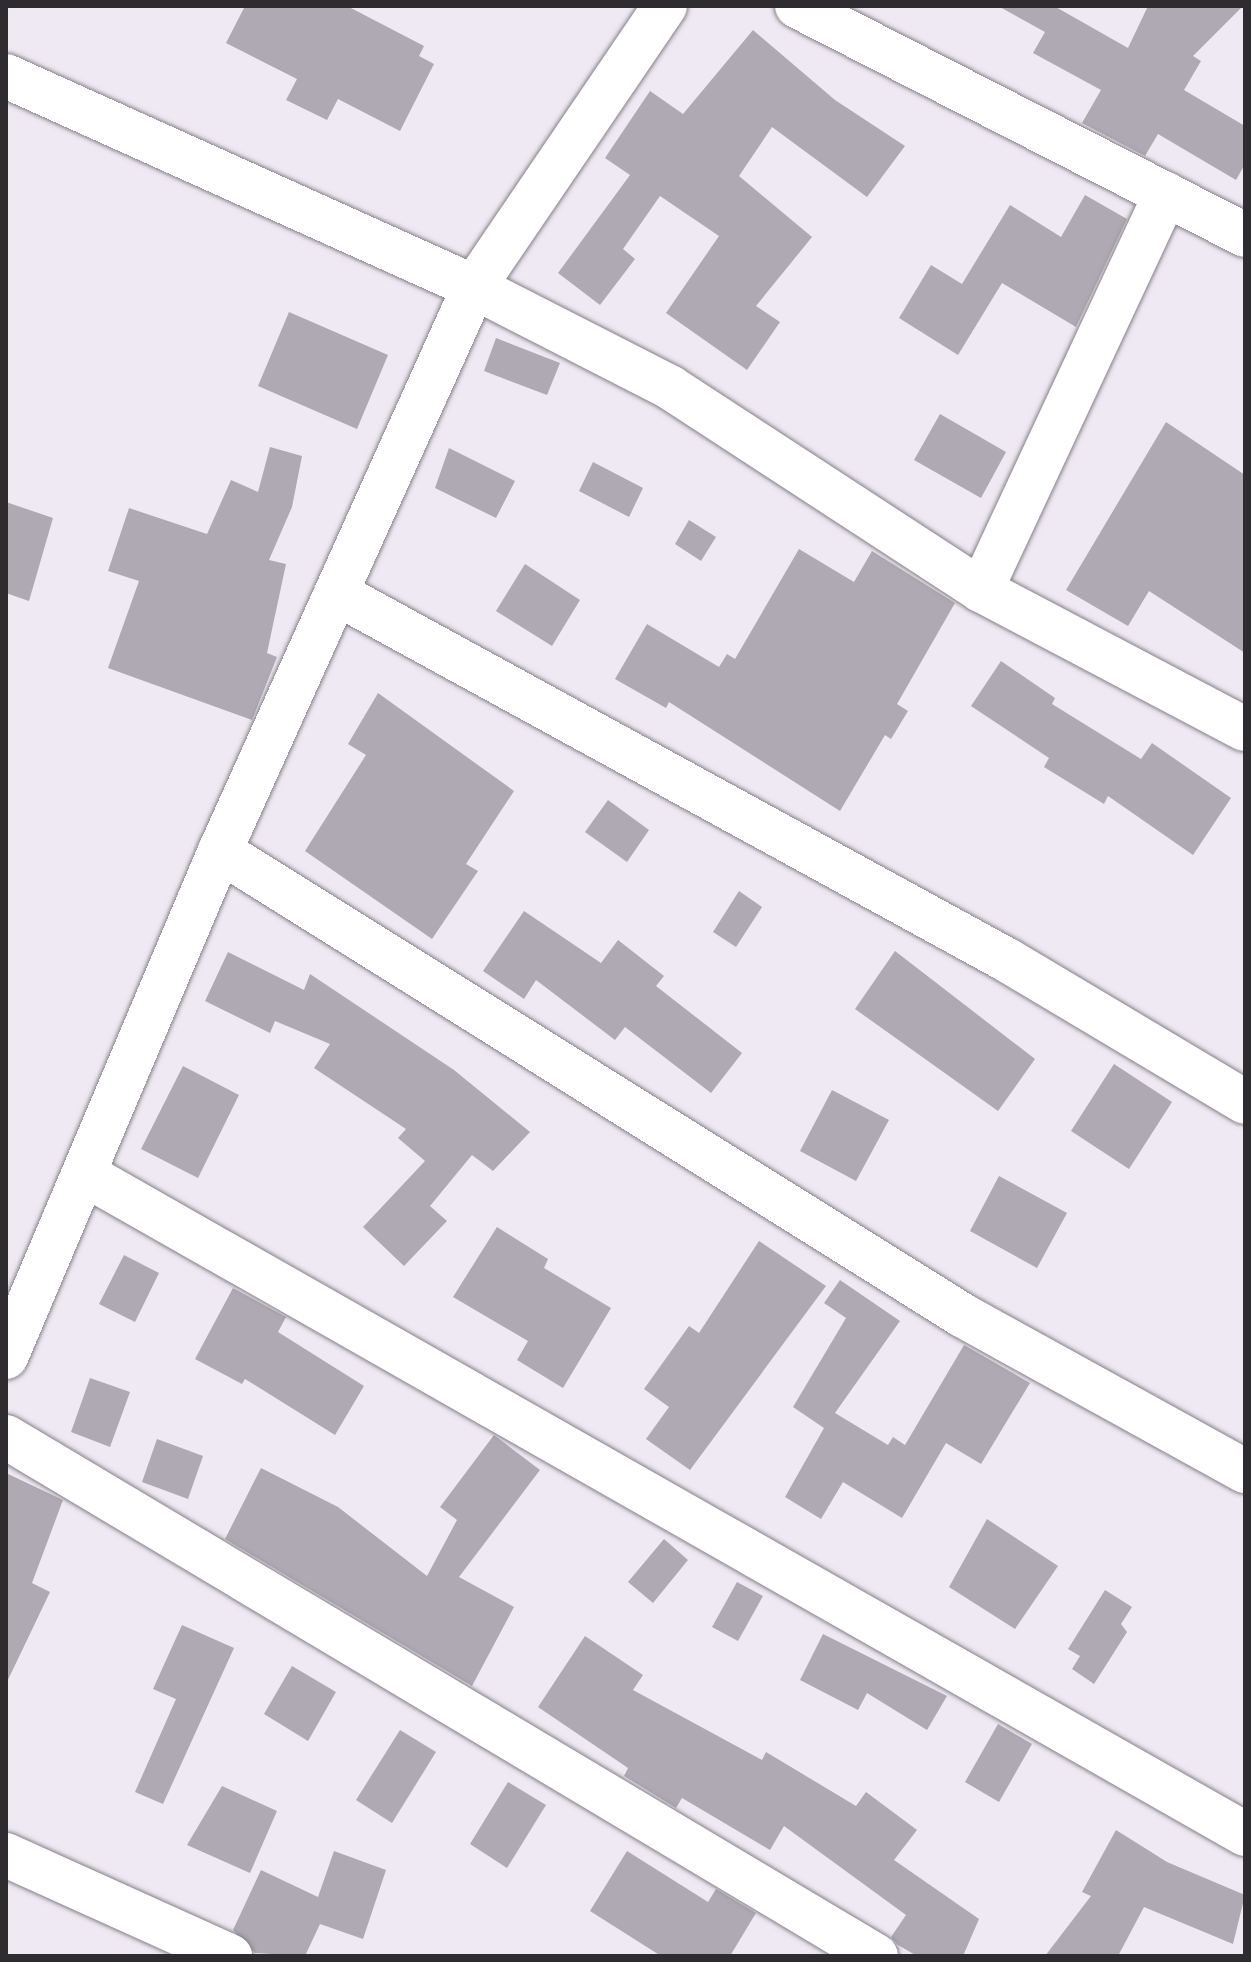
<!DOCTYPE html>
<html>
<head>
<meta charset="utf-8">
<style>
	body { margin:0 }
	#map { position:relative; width:1251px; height:1962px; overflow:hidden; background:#efe9f3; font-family:"PT Serif",serif }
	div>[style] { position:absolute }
	.building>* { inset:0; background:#aea9b3 }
	.roads { filter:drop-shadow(0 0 2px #847f88) drop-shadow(0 0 2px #847f88) }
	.minor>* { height:44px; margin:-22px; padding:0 22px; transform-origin:22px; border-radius:22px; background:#fff }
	span { translate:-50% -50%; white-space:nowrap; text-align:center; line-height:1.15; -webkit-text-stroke:6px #efe9f3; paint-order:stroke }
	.frame { position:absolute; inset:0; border:8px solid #2e2c30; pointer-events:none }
</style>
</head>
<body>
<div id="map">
	<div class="building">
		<i style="clip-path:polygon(245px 6px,347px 6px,424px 46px,419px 56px,434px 64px,400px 131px,338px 99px,327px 120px,286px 100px,297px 79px,226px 43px)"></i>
		<i style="clip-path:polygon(998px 6px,1054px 6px,1128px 48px,1148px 6px,1243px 6px,1193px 56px,1201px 61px,1184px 90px,1245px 126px,1245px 164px,1236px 180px,1158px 134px,1145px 156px,1082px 123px,1101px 90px,1033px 53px,1045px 32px)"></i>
		<i style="clip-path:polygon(753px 30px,835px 100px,905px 146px,867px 197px,772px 127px,739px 176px,812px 237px,756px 306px,780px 322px,747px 370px,666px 313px,719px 236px,660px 196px,623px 249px,635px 259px,600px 305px,558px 273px,630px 175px,605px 158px,650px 91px,683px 114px)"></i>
		<i style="clip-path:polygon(1085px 195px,1127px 219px,1076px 327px,1002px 283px,958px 355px,899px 318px,931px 265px,962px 284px,1010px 205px,1061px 237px)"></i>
		<i style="clip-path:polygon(289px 312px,388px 355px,357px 429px,258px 386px)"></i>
		<i style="clip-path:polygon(496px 338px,560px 363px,547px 395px,484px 371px)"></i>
		<i style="clip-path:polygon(940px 414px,1006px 452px,981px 498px,914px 460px)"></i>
		<i style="clip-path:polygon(1166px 422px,1245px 475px,1245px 653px,1149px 591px,1128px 626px,1066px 590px)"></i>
		<i style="clip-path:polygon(270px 447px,302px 456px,292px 507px,269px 560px,286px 564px,267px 653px,277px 657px,252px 720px,108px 668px,139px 581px,108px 571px,129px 508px,207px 534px,231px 480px,258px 492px)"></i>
		<i style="clip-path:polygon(449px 448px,515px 481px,496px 518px,435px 488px)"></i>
		<i style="clip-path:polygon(593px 462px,643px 488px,629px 517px,579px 491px)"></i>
		<i style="clip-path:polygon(6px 502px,53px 518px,29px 601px,6px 593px)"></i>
		<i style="clip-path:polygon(689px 520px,716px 537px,701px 561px,675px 544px)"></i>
		<i style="clip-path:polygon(799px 549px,854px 582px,872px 551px,955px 603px,897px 704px,908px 711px,891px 739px,885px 735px,840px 811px,669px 702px,666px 708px,615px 679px,647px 624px,719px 667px,727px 654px,735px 659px)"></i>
		<i style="clip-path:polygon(525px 564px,580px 600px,552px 646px,496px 611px)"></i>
		<i style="clip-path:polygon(1001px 661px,1055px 698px,1052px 704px,1141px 759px,1152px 743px,1231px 798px,1193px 855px,1108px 796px,1104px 804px,1044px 767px,1049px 758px,971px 706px)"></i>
		<i style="clip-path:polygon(378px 693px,514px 791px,466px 864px,478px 871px,432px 939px,305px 851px,366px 755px,348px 744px)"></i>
		<i style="clip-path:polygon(608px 800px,649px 830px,627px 862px,585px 832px)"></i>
		<i style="clip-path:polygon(739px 891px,762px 907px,736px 947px,713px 932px)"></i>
		<i style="clip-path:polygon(524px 911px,601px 963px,618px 940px,664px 976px,656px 986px,742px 1053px,711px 1093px,625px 1027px,615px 1040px,536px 980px,524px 999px,483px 971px)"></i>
		<i style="clip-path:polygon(895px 951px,1035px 1059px,998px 1111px,855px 1009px)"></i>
		<i style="clip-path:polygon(228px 952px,304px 990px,310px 974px,454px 1070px,530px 1132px,493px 1171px,472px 1155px,430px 1206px,447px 1221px,404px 1266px,363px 1227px,425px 1161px,398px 1138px,406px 1129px,314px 1068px,330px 1044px,275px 1021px,270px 1033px,205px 1001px)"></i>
		<i style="clip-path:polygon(1114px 1064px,1172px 1102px,1129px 1169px,1071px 1131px)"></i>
		<i style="clip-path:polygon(183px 1066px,239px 1095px,198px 1178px,141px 1149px)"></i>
		<i style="clip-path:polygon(832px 1090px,889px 1120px,856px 1181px,800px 1151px)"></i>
		<i style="clip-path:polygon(999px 1176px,1067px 1213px,1037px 1268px,970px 1231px)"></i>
		<i style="clip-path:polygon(497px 1227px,548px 1259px,544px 1268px,611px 1308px,563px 1388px,517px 1360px,528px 1341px,453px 1297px)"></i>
		<i style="clip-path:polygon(759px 1241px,826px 1286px,690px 1470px,646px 1439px,669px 1407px,644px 1389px,689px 1326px,699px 1333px)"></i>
		<i style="clip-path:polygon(124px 1255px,159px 1273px,135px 1322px,99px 1304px)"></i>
		<i style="clip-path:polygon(840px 1280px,900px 1321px,835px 1413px,888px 1445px,893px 1437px,905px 1445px,964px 1345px,1030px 1383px,981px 1464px,946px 1443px,902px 1518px,843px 1482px,821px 1519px,785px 1497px,824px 1428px,793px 1407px,846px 1318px,824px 1303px)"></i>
		<i style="clip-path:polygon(233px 1288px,286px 1317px,278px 1332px,364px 1386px,335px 1435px,245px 1379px,242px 1384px,195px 1359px)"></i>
		<i style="clip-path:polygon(90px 1378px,130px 1392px,110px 1447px,71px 1432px)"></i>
		<i style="clip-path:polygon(494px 1435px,540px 1470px,459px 1577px,514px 1607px,472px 1686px,225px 1539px,261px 1468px,338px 1507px,427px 1576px,457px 1520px,440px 1507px)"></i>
		<i style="clip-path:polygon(157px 1439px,203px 1456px,188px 1499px,142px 1482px)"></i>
		<i style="clip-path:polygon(6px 1473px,63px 1500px,32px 1583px,50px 1592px,6px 1684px)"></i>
		<i style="clip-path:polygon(987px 1519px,1058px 1566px,1015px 1629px,949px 1587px)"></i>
		<i style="clip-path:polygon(664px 1539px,688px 1560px,653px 1603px,628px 1582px)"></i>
		<i style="clip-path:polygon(737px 1582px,763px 1596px,738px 1641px,712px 1627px)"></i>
		<i style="clip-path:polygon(1105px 1590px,1132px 1607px,1121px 1624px,1127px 1632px,1094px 1684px,1072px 1669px,1080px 1656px,1068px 1649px)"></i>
		<i style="clip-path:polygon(182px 1625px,234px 1648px,163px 1804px,135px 1792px,176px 1699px,153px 1689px)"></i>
		<i style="clip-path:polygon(823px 1634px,947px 1696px,927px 1730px,867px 1693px,858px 1710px,800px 1680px)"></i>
		<i style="clip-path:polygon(585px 1636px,643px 1675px,633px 1690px,762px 1760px,766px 1752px,856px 1806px,866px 1792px,917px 1830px,894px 1860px,979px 1919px,963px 1956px,917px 1956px,898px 1945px,891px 1937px,906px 1915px,784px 1826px,770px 1850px,682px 1798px,676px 1808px,624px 1776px,628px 1768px,538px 1707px)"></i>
		<i style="clip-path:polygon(292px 1666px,336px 1692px,308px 1741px,264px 1714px)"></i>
		<i style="clip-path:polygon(998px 1724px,1032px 1744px,999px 1802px,965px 1782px)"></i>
		<i style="clip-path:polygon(400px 1730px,436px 1752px,392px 1823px,356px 1800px)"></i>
		<i style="clip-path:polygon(508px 1782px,546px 1805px,507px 1868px,470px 1844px)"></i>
		<i style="clip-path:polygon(222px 1786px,277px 1811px,250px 1873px,187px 1845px)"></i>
		<i style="clip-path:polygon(1116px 1830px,1167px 1862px,1245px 1895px,1233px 1944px,1144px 1907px,1118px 1956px,1045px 1956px,1091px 1896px,1082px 1892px)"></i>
		<i style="clip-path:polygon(334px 1851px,386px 1870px,363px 1939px,320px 1924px,305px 1956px,255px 1953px,233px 1930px,261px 1870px,318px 1897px)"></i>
		<i style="clip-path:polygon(627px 1851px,708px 1902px,716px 1889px,756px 1913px,730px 1956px,661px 1956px,590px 1911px)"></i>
	</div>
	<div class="roads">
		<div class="minor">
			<i style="left:797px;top:6px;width:503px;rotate:27.07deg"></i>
			<i style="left:6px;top:76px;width:513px;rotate:24.27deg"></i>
			<i style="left:474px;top:287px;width:221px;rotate:27.1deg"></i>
			<i style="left:671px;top:388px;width:370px;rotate:33.1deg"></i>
			<i style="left:981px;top:590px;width:298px;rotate:27.8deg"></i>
			<i style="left:981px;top:590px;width:437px;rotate:-65deg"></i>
			<i style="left:336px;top:593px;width:765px;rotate:28.68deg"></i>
			<i style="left:1007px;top:960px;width:277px;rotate:30.8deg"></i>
			<i style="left:220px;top:851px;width:875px;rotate:32.02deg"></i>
			<i style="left:962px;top:1315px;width:323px;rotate:28.9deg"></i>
			<i style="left:86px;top:1175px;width:1333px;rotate:29.62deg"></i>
			<i style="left:6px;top:1357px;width:549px;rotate:-67.08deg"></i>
			<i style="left:220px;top:851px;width:619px;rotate:-65.76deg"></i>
			<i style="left:474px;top:287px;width:340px;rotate:-55.8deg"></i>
			<i style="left:6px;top:1437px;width:1013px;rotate:30.82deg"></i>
			<i style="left:6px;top:1855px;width:246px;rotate:24.3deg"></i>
		</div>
	</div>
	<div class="frame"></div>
</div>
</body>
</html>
